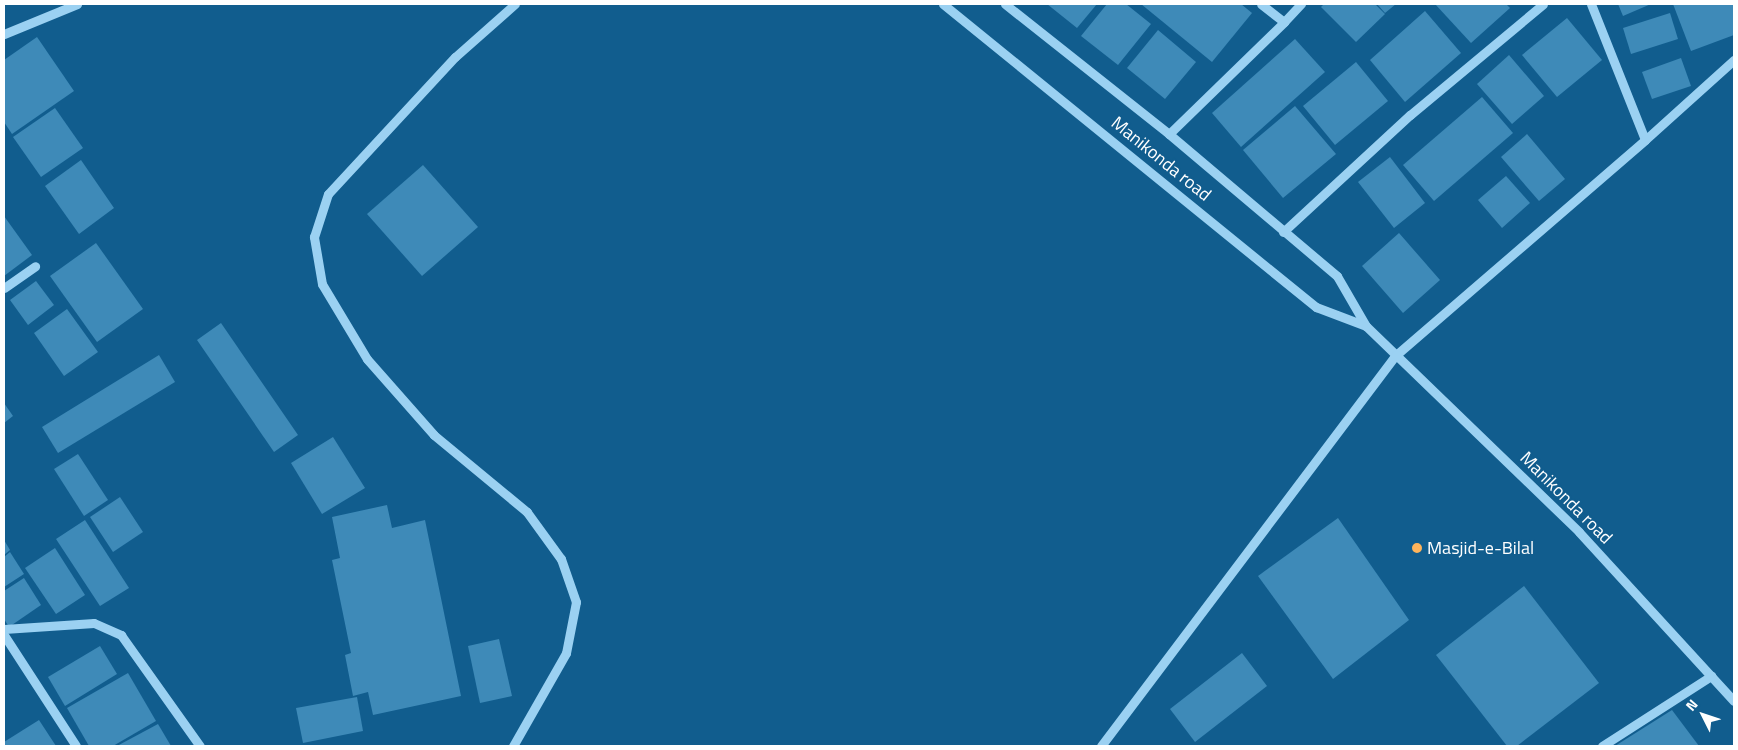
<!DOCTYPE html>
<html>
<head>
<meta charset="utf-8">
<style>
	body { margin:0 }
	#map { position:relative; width:1738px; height:750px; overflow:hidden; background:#115d8e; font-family:"Titillium Web",sans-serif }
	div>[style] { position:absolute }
	.building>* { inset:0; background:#3e8ab8 }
	.minor>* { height:9px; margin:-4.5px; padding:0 4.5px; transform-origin:4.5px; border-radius:4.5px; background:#9bd1f2 }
	.dots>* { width:14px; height:14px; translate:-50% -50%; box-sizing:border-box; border:2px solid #115d8e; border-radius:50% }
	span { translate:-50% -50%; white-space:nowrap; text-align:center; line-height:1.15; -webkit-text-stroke:4px #115d8e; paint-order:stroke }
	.street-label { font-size:18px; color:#fff }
	.poi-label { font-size:18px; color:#fff }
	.left { translate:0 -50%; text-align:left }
	.frame { position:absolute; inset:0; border:5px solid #fff; pointer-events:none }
	.north { position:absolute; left:1678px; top:690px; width:50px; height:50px; -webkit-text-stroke:4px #115d8e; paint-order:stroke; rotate:311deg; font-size:14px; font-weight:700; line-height:20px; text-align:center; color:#fff }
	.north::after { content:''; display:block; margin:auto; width:18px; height:22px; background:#fff; clip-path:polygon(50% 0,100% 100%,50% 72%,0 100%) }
</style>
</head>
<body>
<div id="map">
	<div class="building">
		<i style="clip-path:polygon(1047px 4px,1097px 4px,1077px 28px)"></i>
		<i style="clip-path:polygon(1107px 4px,1126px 4px,1151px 24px,1118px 65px,1081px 36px)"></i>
		<i style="clip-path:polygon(1141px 4px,1241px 4px,1252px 13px,1212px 62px)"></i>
		<i style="clip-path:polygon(1324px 4px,1375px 4px,1385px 14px,1356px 42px,1321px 7px)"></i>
		<i style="clip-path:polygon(1377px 4px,1396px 4px,1385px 13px)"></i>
		<i style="clip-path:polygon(1435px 4px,1506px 4px,1510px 8px,1471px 43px)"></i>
		<i style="clip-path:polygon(1618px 4px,1651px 4px,1623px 16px)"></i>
		<i style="clip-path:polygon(1673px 4px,1734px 4px,1734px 35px,1691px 51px)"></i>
		<i style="clip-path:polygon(1425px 11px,1461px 53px,1405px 102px,1370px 60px)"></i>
		<i style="clip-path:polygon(1670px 13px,1678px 39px,1631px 54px,1623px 28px)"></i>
		<i style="clip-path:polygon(1567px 18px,1602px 60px,1557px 97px,1522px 55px)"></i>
		<i style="clip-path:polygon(1158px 30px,1196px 62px,1165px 99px,1127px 68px)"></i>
		<i style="clip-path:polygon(37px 37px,74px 91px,12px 134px,4px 122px,4px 60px)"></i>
		<i style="clip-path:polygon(1295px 39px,1325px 72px,1241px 147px,1212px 113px)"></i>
		<i style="clip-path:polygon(1509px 55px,1544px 96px,1512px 124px,1477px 84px)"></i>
		<i style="clip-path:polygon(1681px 58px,1691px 86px,1652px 99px,1642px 72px)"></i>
		<i style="clip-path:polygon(1356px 62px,1388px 101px,1335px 145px,1303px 106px)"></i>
		<i style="clip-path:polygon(1482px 97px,1513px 133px,1434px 201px,1403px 165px)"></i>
		<i style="clip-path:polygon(1295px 106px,1336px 154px,1283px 198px,1243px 150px)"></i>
		<i style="clip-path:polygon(55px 108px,83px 148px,41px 177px,13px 137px)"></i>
		<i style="clip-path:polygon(1527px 134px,1565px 179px,1539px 201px,1501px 157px)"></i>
		<i style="clip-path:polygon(1390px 157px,1425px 203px,1394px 228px,1358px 182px)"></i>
		<i style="clip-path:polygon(81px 160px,114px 208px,79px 234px,45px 186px)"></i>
		<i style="clip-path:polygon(423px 165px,478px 227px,422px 276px,367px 214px)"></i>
		<i style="clip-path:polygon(1506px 176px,1530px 203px,1502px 228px,1478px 200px)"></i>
		<i style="clip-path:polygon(4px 216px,32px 255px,4px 276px)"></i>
		<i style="clip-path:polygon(1399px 233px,1440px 280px,1403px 313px,1362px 266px)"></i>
		<i style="clip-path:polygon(96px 243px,143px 309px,97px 342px,50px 276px)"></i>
		<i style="clip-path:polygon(36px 281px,54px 305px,28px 325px,10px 300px)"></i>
		<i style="clip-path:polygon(67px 309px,98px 352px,64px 376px,34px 333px)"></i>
		<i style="clip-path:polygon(221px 323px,298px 435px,274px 452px,197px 340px)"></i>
		<i style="clip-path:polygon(159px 355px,175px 382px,58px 453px,42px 427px)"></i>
		<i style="clip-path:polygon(4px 403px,13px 416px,4px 423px)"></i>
		<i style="clip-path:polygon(333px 437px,365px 488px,322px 514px,291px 463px)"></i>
		<i style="clip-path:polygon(78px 454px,108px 500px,84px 516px,54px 469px)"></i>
		<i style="clip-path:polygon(120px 497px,143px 532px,113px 552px,90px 517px)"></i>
		<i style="clip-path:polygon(387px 505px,392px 528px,425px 520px,461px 696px,373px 715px,368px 692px,353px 696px,345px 655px,351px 653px,332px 560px,340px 558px,332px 517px)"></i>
		<i style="clip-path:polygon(1338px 518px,1409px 620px,1333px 679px,1258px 576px)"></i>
		<i style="clip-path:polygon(85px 520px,129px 588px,100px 606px,56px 539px)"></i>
		<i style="clip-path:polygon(4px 540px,10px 550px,4px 555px)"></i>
		<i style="clip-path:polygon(55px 548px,85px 595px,56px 614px,25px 568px)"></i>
		<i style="clip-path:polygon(10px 552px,24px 574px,4px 587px,4px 557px)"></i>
		<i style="clip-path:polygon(24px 578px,41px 605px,9px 627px,4px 619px,4px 591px)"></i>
		<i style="clip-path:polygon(1524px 586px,1599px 683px,1517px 746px,1507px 746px,1436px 655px)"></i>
		<i style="clip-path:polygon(499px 639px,512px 696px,480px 703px,468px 646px)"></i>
		<i style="clip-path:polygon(100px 646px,117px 674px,65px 706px,48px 677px)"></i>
		<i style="clip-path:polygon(1242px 653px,1267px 686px,1195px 742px,1170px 709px)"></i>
		<i style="clip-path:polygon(128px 673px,156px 721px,113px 746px,89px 746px,67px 708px)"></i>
		<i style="clip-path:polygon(357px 697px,363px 731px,303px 743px,296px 708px)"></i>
		<i style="clip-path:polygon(1672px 710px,1699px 746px,1615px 746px)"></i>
		<i style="clip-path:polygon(39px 720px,56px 746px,4px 746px,4px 742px)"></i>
		<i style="clip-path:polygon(158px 724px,171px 746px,117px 746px)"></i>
	</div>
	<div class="minor">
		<i style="left:943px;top:4px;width:481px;rotate:39.1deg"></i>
		<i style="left:1316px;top:307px;width:53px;rotate:20.8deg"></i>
		<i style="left:1005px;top:4px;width:209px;rotate:38.4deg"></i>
		<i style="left:1169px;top:134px;width:220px;rotate:40.2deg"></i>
		<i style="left:1337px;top:276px;width:58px;rotate:59.9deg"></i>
		<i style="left:1366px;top:326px;width:296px;rotate:44deg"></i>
		<i style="left:1579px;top:532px;width:229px;rotate:47.5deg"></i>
		<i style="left:1591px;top:4px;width:146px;rotate:68.3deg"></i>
		<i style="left:1284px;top:22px;width:25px;rotate:-47deg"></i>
		<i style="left:4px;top:34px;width:79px;rotate:-22.3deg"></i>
		<i style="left:1169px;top:134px;width:161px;rotate:-44.2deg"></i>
		<i style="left:1284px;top:22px;width:29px;rotate:-142deg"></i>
		<i style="left:1283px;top:232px;width:173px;rotate:-42.7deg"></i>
		<i style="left:1410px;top:115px;width:173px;rotate:-39.8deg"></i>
		<i style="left:4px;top:288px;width:38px;rotate:-35deg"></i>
		<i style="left:4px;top:629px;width:90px;rotate:-3.8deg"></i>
		<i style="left:94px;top:623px;width:30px;rotate:24deg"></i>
		<i style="left:121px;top:635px;width:136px;rotate:54.6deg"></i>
		<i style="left:4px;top:635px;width:132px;rotate:57deg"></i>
		<i style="left:513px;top:746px;width:107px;rotate:-60.3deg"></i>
		<i style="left:566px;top:653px;width:52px;rotate:-78.9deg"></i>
		<i style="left:576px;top:602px;width:46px;rotate:-109.2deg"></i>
		<i style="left:561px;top:559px;width:58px;rotate:-125.9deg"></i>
		<i style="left:527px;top:512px;width:121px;rotate:-140.4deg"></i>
		<i style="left:434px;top:435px;width:101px;rotate:-131.4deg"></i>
		<i style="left:367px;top:359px;width:87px;rotate:-121deg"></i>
		<i style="left:322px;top:284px;width:48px;rotate:-99.7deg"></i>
		<i style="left:314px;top:237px;width:45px;rotate:-72deg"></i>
		<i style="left:328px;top:194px;width:187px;rotate:-47.2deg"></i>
		<i style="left:455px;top:57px;width:80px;rotate:-41.5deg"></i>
		<i style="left:1101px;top:746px;width:490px;rotate:-53deg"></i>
		<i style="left:1396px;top:355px;width:329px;rotate:-40.8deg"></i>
		<i style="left:1645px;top:140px;width:120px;rotate:-42deg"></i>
		<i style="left:1602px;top:746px;width:130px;rotate:-32.7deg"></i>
	</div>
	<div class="dots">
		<i style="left:1417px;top:548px;background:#ffb45b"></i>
	</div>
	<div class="street-label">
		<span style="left:1161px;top:159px;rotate:39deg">Manikonda road</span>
		<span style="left:1566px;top:498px;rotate:45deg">Manikonda road</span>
	</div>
	<div class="poi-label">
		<span class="left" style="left:1427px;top:548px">Masjid-e-Bilal</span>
	</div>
	<div class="frame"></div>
	<div class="north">N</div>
</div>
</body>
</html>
